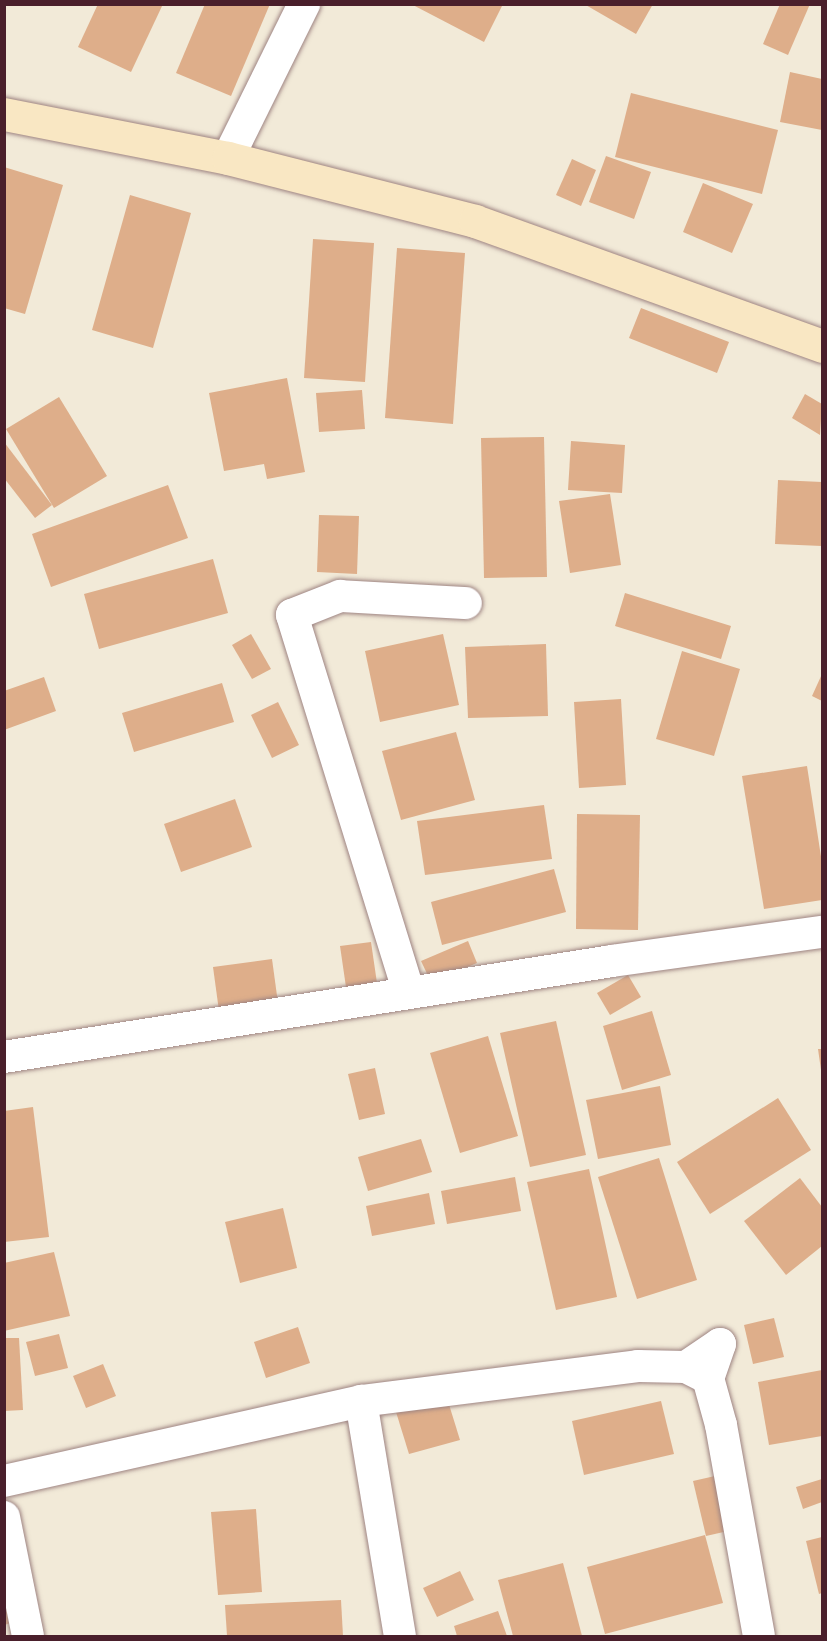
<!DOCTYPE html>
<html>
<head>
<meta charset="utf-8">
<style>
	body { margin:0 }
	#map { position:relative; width:827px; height:1641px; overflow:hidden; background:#f2ead8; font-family:Kalam,sans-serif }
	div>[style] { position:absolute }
	.building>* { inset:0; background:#deae8a }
	.roads { filter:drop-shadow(0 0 2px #9e8482) drop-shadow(0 0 2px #9e8482) }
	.street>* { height:32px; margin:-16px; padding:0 16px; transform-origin:16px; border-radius:16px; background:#fff }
	.secondary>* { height:33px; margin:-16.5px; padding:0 16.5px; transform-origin:16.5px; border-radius:16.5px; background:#f9e7c3 }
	span { translate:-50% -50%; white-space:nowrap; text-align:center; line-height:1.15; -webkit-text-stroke:5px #f6f6f2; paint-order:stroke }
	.frame { position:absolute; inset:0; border:6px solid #4a1f2b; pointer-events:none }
</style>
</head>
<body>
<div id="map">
	<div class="building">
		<i style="clip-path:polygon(98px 4px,163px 4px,131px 72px,78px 47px)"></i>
		<i style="clip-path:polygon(205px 4px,270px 4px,231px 96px,176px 73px)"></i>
		<i style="clip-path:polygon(411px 4px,503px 4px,484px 42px)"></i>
		<i style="clip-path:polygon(584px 4px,653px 4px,636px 34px)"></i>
		<i style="clip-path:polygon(780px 4px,810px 4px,788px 55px,763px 44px)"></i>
		<i style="clip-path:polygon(790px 72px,822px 79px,822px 130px,780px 122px)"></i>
		<i style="clip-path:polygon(631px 93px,778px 130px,762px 194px,615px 157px)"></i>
		<i style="clip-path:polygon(606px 156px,651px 172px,634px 219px,589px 202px)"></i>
		<i style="clip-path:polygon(572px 159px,596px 170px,581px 206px,556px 195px)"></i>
		<i style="clip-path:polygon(4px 167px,63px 185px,25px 314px,4px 308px)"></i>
		<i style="clip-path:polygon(703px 183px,753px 204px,732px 253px,683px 232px)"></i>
		<i style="clip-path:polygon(130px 195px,191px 213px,153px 348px,92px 330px)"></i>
		<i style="clip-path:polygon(313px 239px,374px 243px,365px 382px,304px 378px)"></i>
		<i style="clip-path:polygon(397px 248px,465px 253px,453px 424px,385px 418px)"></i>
		<i style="clip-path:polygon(641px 308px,729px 342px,717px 373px,629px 338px)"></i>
		<i style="clip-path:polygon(287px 378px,305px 472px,267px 479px,264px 464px,224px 471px,209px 393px)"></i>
		<i style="clip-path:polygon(362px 390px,365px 429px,319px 432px,316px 393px)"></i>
		<i style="clip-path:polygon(805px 394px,822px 404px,820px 435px,792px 418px)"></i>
		<i style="clip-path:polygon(59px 397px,107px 476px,54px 508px,6px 429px)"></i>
		<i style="clip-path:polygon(544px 437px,547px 577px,484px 578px,481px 438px)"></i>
		<i style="clip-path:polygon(571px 441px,625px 445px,622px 493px,568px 490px)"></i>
		<i style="clip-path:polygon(4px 442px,52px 505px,35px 518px,4px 478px)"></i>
		<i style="clip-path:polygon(778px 480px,822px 482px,822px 546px,775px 544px)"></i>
		<i style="clip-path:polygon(168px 485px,188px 538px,51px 587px,32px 534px)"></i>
		<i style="clip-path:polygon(610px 494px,621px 565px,570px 573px,559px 501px)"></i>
		<i style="clip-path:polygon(319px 515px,359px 516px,357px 574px,317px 572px)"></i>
		<i style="clip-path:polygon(213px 559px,228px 613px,99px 649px,84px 594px)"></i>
		<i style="clip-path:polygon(625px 593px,731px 626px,721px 659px,615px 626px)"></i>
		<i style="clip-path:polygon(251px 634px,271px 669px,252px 679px,232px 645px)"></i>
		<i style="clip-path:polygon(443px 634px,459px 705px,380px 722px,365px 651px)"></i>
		<i style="clip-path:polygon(546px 644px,548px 716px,468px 718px,465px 647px)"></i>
		<i style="clip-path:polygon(682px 651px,740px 669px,714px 756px,656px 739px)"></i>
		<i style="clip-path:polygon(822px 674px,822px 701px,812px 696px)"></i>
		<i style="clip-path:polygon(44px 677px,56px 711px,4px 730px,4px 691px)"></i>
		<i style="clip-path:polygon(222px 683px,234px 722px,134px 752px,122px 713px)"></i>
		<i style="clip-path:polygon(621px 699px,626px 785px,579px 788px,574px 702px)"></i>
		<i style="clip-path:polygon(278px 702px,299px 745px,272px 758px,251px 715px)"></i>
		<i style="clip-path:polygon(456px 732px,475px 800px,401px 820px,382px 751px)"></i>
		<i style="clip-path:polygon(807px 766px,822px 863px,822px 900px,764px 909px,742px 776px)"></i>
		<i style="clip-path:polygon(235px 799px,252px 847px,181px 872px,164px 824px)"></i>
		<i style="clip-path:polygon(544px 805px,552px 859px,425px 875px,417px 821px)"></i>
		<i style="clip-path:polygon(577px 814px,640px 815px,638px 930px,576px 929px)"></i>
		<i style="clip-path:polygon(554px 869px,566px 912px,442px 945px,431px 902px)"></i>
		<i style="clip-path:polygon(468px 941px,477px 963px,431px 982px,421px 961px)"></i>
		<i style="clip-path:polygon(371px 942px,378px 990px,347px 994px,340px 946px)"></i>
		<i style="clip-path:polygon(272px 959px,278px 1003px,219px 1011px,213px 967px)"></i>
		<i style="clip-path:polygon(628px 975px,641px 997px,610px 1015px,597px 993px)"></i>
		<i style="clip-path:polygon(652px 1011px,671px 1075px,622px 1090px,603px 1026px)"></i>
		<i style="clip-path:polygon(556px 1021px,586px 1155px,530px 1167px,500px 1033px)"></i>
		<i style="clip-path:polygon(488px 1036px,518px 1136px,460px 1153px,430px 1053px)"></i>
		<i style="clip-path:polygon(818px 1049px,822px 1049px,822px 1070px,821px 1070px)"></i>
		<i style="clip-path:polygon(375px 1068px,385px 1114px,359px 1120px,348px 1074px)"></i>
		<i style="clip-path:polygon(660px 1086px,671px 1145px,598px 1159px,586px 1100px)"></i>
		<i style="clip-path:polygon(778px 1098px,811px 1150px,710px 1214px,677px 1162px)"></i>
		<i style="clip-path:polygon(33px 1107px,49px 1237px,4px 1242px,4px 1111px)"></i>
		<i style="clip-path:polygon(421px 1139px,432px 1172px,368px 1191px,358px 1157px)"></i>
		<i style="clip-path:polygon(659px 1158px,697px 1280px,637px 1299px,598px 1177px)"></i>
		<i style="clip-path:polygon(589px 1169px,617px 1297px,556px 1310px,527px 1182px)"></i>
		<i style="clip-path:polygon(515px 1177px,521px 1211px,447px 1224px,441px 1191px)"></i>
		<i style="clip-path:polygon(800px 1178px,822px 1207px,822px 1246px,786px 1275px,744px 1221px)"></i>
		<i style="clip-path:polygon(429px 1193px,435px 1224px,372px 1236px,366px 1206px)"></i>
		<i style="clip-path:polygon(283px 1208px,297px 1268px,240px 1283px,225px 1222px)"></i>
		<i style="clip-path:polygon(54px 1252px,70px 1316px,4px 1331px,4px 1263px)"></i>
		<i style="clip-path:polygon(774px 1318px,784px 1357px,753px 1364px,744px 1325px)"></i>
		<i style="clip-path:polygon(298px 1327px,310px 1363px,266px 1378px,254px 1342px)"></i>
		<i style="clip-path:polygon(59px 1334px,68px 1368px,35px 1376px,26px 1342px)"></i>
		<i style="clip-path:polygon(4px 1338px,19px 1338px,23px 1410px,4px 1411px)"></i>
		<i style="clip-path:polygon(103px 1364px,116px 1396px,86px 1408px,73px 1376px)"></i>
		<i style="clip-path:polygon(822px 1370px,822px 1436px,769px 1445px,758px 1382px)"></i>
		<i style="clip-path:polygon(447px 1398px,460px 1440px,409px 1454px,396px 1412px)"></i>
		<i style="clip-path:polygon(661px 1401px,674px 1454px,584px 1475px,572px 1421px)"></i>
		<i style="clip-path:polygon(715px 1476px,728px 1531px,706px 1536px,693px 1481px)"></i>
		<i style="clip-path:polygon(822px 1479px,822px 1502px,803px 1509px,796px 1487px)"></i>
		<i style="clip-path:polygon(256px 1509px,262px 1592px,218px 1595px,211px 1512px)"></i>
		<i style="clip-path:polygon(705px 1535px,723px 1603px,605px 1634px,587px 1567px)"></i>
		<i style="clip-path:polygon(822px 1537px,822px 1593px,819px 1594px,806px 1541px)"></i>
		<i style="clip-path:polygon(563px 1563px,582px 1636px,513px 1636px,498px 1580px)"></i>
		<i style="clip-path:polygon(460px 1571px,474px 1600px,437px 1617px,423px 1588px)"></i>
		<i style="clip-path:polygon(341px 1600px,343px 1636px,227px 1636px,225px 1605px)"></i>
		<i style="clip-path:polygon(4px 1602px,11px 1623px,4px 1625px)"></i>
		<i style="clip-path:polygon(498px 1611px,507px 1636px,457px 1636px,454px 1626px)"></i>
	</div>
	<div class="roads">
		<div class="street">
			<i style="left:228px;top:158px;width:172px;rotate:-63.7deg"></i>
			<i style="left:409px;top:993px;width:396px;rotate:-107.2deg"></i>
			<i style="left:292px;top:615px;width:52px;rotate:-21.6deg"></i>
			<i style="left:340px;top:596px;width:126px;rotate:3.2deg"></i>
			<i style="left:4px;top:1057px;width:616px;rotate:-8.97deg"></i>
			<i style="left:612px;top:961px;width:212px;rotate:-7.9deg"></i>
			<i style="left:686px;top:1367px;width:41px;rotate:-34.1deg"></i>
			<i style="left:720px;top:1344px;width:36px;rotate:109deg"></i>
			<i style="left:708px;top:1378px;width:49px;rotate:74.5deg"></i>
			<i style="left:721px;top:1425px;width:214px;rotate:79.8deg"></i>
			<i style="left:361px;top:1401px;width:238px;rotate:80.6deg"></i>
			<i style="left:4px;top:1481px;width:366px;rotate:-12.6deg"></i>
			<i style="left:361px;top:1401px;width:279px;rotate:-7.2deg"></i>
			<i style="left:638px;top:1366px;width:48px;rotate:1.2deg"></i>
			<i style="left:686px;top:1367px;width:25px;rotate:27deg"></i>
			<i style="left:4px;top:1517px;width:121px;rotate:78.6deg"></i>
		</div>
		<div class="secondary">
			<i style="left:4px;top:114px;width:228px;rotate:11.1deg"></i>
			<i style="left:228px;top:158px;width:255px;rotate:14.3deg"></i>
			<i style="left:475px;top:221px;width:369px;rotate:19.8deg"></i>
		</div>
	</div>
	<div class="frame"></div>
</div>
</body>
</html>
